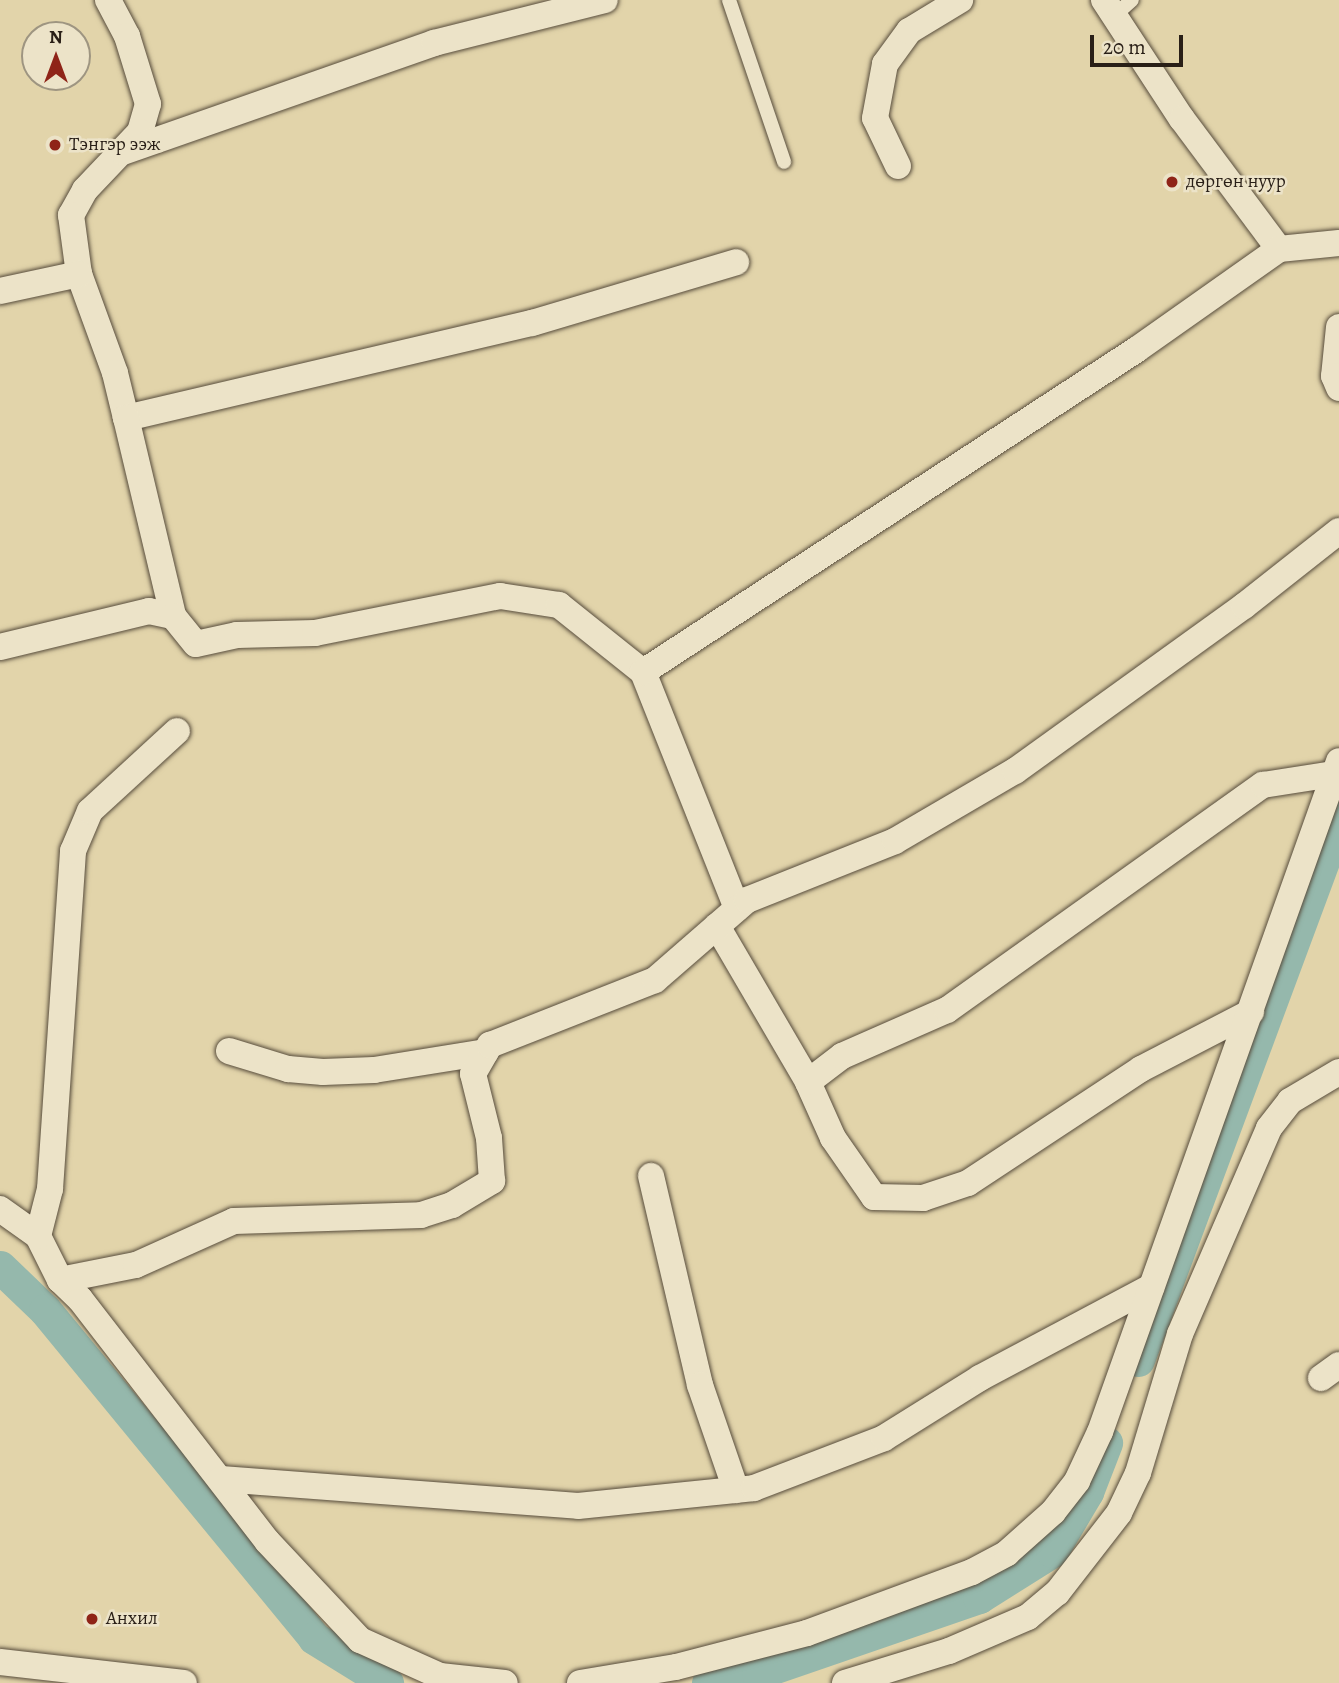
<!DOCTYPE html>
<html>
<head>
<meta charset="utf-8">
<style>
	body { margin:0 }
	#map { position:relative; width:1339px; height:1683px; overflow:hidden; background:#e2d4aa; font-family:Alegreya,serif }
	div>[style] { position:absolute }
	.canal>* { height:33px; margin:-16.5px; padding:0 16.5px; transform-origin:16.5px; border-radius:16.5px; background:#95b8ac }
	.roads { filter:drop-shadow(0 0 2px #574c3c) drop-shadow(0 0 2px #574c3c) }
	.service>* { height:14px; margin:-7px; padding:0 7px; transform-origin:7px; border-radius:7px; background:#ece3c8 }
	.minor>* { height:26px; margin:-13px; padding:0 13px; transform-origin:13px; border-radius:13px; background:#ece3c8 }
	.dots>* { width:19px; height:19px; translate:-50% -50%; box-sizing:border-box; border:4px solid #ece3c8; border-radius:50% }
	span { translate:-50% -50%; white-space:nowrap; text-align:center; line-height:1.15; -webkit-text-stroke:5px #ece3c8; paint-order:stroke }
	.poi-label { font-size:19px; color:#291f17 }
	.left { translate:0 -50%; text-align:left }
	.north { position:absolute; left:21px; top:21px; width:70px; height:70px; box-sizing:border-box; background:#ece3c8; border:2px solid #9e9581; border-radius:50%; rotate:0deg; font-size:19px; font-weight:700; line-height:28px; text-align:center; color:#291f17 }
	.north::after { content:''; display:block; margin:auto; width:24px; height:32px; background:#8f2418; clip-path:polygon(50% 0,100% 100%,50% 72%,0 100%) }
	.scale { position:absolute; left:1090px; top:35px; width:93px; height:32px; box-sizing:border-box; border:4px solid #291f17; border-top:0; padding-left:9px; font-size:21px; line-height:24px; white-space:nowrap; color:#291f17; -webkit-text-stroke:5px #ece3c8; paint-order:stroke }
</style>
</head>
<body>
<div id="map">
	<div class="canal">
		<i style="left:0;top:1267px;width:62px;rotate:43.7deg"></i>
		<i style="left:45px;top:1310px;width:424px;rotate:50.6deg"></i>
		<i style="left:314px;top:1638px;width:86px;rotate:31.7deg"></i>
		<i style="left:1138px;top:1360px;width:578px;rotate:-69.65deg"></i>
		<i style="left:708px;top:1683px;width:51px;rotate:-11.3deg"></i>
		<i style="left:758px;top:1673px;width:234px;rotate:-19deg"></i>
		<i style="left:979px;top:1597px;width:86px;rotate:-32.2deg"></i>
		<i style="left:1052px;top:1551px;width:69px;rotate:-59.3deg"></i>
		<i style="left:1087px;top:1492px;width:53px;rotate:-68.8deg"></i>
	</div>
	<div class="roads">
		<div class="service">
			<i style="left:729px;top:0;width:171px;rotate:71.2deg"></i>
			<i style="left:1114px;top:16px;width:24px;rotate:-42deg"></i>
		</div>
		<div class="minor">
			<i style="left:108px;top:0;width:41px;rotate:62.2deg"></i>
			<i style="left:127px;top:36px;width:71px;rotate:72.8deg"></i>
			<i style="left:148px;top:104px;width:29px;rotate:106deg"></i>
			<i style="left:140px;top:132px;width:80px;rotate:133.5deg"></i>
			<i style="left:85px;top:190px;width:29px;rotate:119deg"></i>
			<i style="left:71px;top:215px;width:60px;rotate:82.3deg"></i>
			<i style="left:79px;top:274px;width:105px;rotate:70deg"></i>
			<i style="left:115px;top:373px;width:46px;rotate:76.3deg"></i>
			<i style="left:126px;top:418px;width:417px;rotate:-13.2deg"></i>
			<i style="left:532px;top:323px;width:213px;rotate:-16.6deg"></i>
			<i style="left:1104px;top:0;width:142px;rotate:56.8deg"></i>
			<i style="left:1182px;top:119px;width:162px;rotate:53.3deg"></i>
			<i style="left:123px;top:152px;width:330px;rotate:-19.3deg"></i>
			<i style="left:434px;top:43px;width:176px;rotate:-14.1deg"></i>
			<i style="left:898px;top:166px;width:53px;rotate:-115.6deg"></i>
			<i style="left:875px;top:118px;width:55px;rotate:-79.5deg"></i>
			<i style="left:885px;top:64px;width:41px;rotate:-54deg"></i>
			<i style="left:909px;top:31px;width:60px;rotate:-31.3deg"></i>
			<i style="left:0;top:291px;width:81px;rotate:-12.1deg"></i>
			<i style="left:1339px;top:327px;width:49px;rotate:95.8deg"></i>
			<i style="left:1334px;top:376px;width:13px;rotate:67deg"></i>
			<i style="left:126px;top:418px;width:204px;rotate:76.6deg"></i>
			<i style="left:0;top:647px;width:153px;rotate:-13.6deg"></i>
			<i style="left:149px;top:611px;width:25px;rotate:12deg"></i>
			<i style="left:173px;top:616px;width:36px;rotate:51deg"></i>
			<i style="left:196px;top:644px;width:42px;rotate:-12.4deg"></i>
			<i style="left:237px;top:635px;width:78px;rotate:-1.5deg"></i>
			<i style="left:315px;top:633px;width:189px;rotate:-11.3deg"></i>
			<i style="left:500px;top:596px;width:60px;rotate:8.7deg"></i>
			<i style="left:559px;top:605px;width:107px;rotate:38.6deg"></i>
			<i style="left:643px;top:672px;width:254px;rotate:68.3deg"></i>
			<i style="left:643px;top:672px;width:589px;rotate:-33.15deg"></i>
			<i style="left:1136px;top:350px;width:175px;rotate:-35.2deg"></i>
			<i style="left:1279px;top:249px;width:60px;rotate:-5.7deg"></i>
			<i style="left:717px;top:926px;width:181px;rotate:59.7deg"></i>
			<i style="left:1251px;top:1012px;width:124px;rotate:152.6deg"></i>
			<i style="left:1141px;top:1069px;width:207px;rotate:146.6deg"></i>
			<i style="left:968px;top:1183px;width:47px;rotate:161.6deg"></i>
			<i style="left:923px;top:1198px;width:49px;rotate:-178.8deg"></i>
			<i style="left:874px;top:1197px;width:72px;rotate:-124.8deg"></i>
			<i style="left:833px;top:1138px;width:61px;rotate:-114.1deg"></i>
			<i style="left:808px;top:1082px;width:43px;rotate:-37.4deg"></i>
			<i style="left:842px;top:1056px;width:115px;rotate:-23.7deg"></i>
			<i style="left:947px;top:1010px;width:388px;rotate:-35.5deg"></i>
			<i style="left:1263px;top:785px;width:71px;rotate:-8.9deg"></i>
			<i style="left:229px;top:1051px;width:62px;rotate:17deg"></i>
			<i style="left:288px;top:1069px;width:35px;rotate:5deg"></i>
			<i style="left:323px;top:1072px;width:51px;rotate:-2.2deg"></i>
			<i style="left:374px;top:1070px;width:113px;rotate:-9.1deg"></i>
			<i style="left:651px;top:1176px;width:215px;rotate:76.8deg"></i>
			<i style="left:700px;top:1385px;width:111px;rotate:71.1deg"></i>
			<i style="left:0;top:1209px;width:47px;rotate:35.4deg"></i>
			<i style="left:38px;top:1236px;width:49px;rotate:63.4deg"></i>
			<i style="left:60px;top:1280px;width:28px;rotate:44deg"></i>
			<i style="left:80px;top:1299px;width:306px;rotate:52.3deg"></i>
			<i style="left:267px;top:1541px;width:136px;rotate:46.8deg"></i>
			<i style="left:360px;top:1640px;width:88px;rotate:24.2deg"></i>
			<i style="left:440px;top:1676px;width:65px;rotate:6.1deg"></i>
			<i style="left:38px;top:1236px;width:49px;rotate:-75.7deg"></i>
			<i style="left:50px;top:1189px;width:339px;rotate:-86.1deg"></i>
			<i style="left:73px;top:851px;width:43px;rotate:-67deg"></i>
			<i style="left:90px;top:811px;width:118px;rotate:-42.6deg"></i>
			<i style="left:60px;top:1280px;width:77px;rotate:-11.2deg"></i>
			<i style="left:136px;top:1265px;width:107px;rotate:-24.2deg"></i>
			<i style="left:234px;top:1221px;width:187px;rotate:-1.8deg"></i>
			<i style="left:421px;top:1215px;width:33px;rotate:-18deg"></i>
			<i style="left:452px;top:1205px;width:47px;rotate:-31deg"></i>
			<i style="left:492px;top:1181px;width:43px;rotate:-94deg"></i>
			<i style="left:489px;top:1138px;width:66px;rotate:-104deg"></i>
			<i style="left:473px;top:1074px;width:34px;rotate:-60deg"></i>
			<i style="left:490px;top:1045px;width:177px;rotate:-21.5deg"></i>
			<i style="left:655px;top:980px;width:122px;rotate:-41deg"></i>
			<i style="left:747px;top:900px;width:159px;rotate:-21.7deg"></i>
			<i style="left:895px;top:841px;width:139px;rotate:-30.3deg"></i>
			<i style="left:1015px;top:771px;width:282px;rotate:-35.8deg"></i>
			<i style="left:1244px;top:606px;width:121px;rotate:-38.3deg"></i>
			<i style="left:1321px;top:1378px;width:22px;rotate:-36deg"></i>
			<i style="left:221px;top:1479px;width:358px;rotate:4.3deg"></i>
			<i style="left:578px;top:1506px;width:177px;rotate:-5.8deg"></i>
			<i style="left:754px;top:1488px;width:139px;rotate:-21deg"></i>
			<i style="left:884px;top:1438px;width:113px;rotate:-32deg"></i>
			<i style="left:980px;top:1378px;width:194px;rotate:-28deg"></i>
			<i style="left:0;top:1662px;width:185px;rotate:6.5deg"></i>
			<i style="left:580px;top:1683px;width:97px;rotate:-9.5deg"></i>
			<i style="left:676px;top:1667px;width:135px;rotate:-14.5deg"></i>
			<i style="left:807px;top:1633px;width:176px;rotate:-20.3deg"></i>
			<i style="left:972px;top:1572px;width:40px;rotate:-28deg"></i>
			<i style="left:1007px;top:1553px;width:62px;rotate:-41.7deg"></i>
			<i style="left:1053px;top:1512px;width:39px;rotate:-52deg"></i>
			<i style="left:1077px;top:1481px;width:54px;rotate:-64.9deg"></i>
			<i style="left:1100px;top:1432px;width:712px;rotate:-70.39deg"></i>
			<i style="left:845px;top:1683px;width:109px;rotate:-17.1deg"></i>
			<i style="left:949px;top:1651px;width:86px;rotate:-23.3deg"></i>
			<i style="left:1028px;top:1617px;width:38px;rotate:-40deg"></i>
			<i style="left:1057px;top:1593px;width:101px;rotate:-52.2deg"></i>
			<i style="left:1119px;top:1513px;width:44px;rotate:-64.6deg"></i>
			<i style="left:1138px;top:1473px;width:145px;rotate:-73.2deg"></i>
			<i style="left:1180px;top:1334px;width:224px;rotate:-66.6deg"></i>
			<i style="left:1269px;top:1128px;width:34px;rotate:-52deg"></i>
			<i style="left:1290px;top:1101px;width:57px;rotate:-30.6deg"></i>
		</div>
	</div>
	<div class="dots">
		<i style="left:55px;top:145px;background:#8f2418"></i>
		<i style="left:1172px;top:182px;background:#8f2418"></i>
		<i style="left:92px;top:1619px;background:#8f2418"></i>
	</div>
	<div class="poi-label">
		<span class="left" style="left:69px;top:145px">Тэнгэр ээж</span>
		<span class="left" style="left:1186px;top:182px">дөргөн нуур</span>
		<span class="left" style="left:106px;top:1619px">Анхил</span>
	</div>
	<div class="north">N</div>
	<div class="scale">20 m</div>
</div>
</body>
</html>
